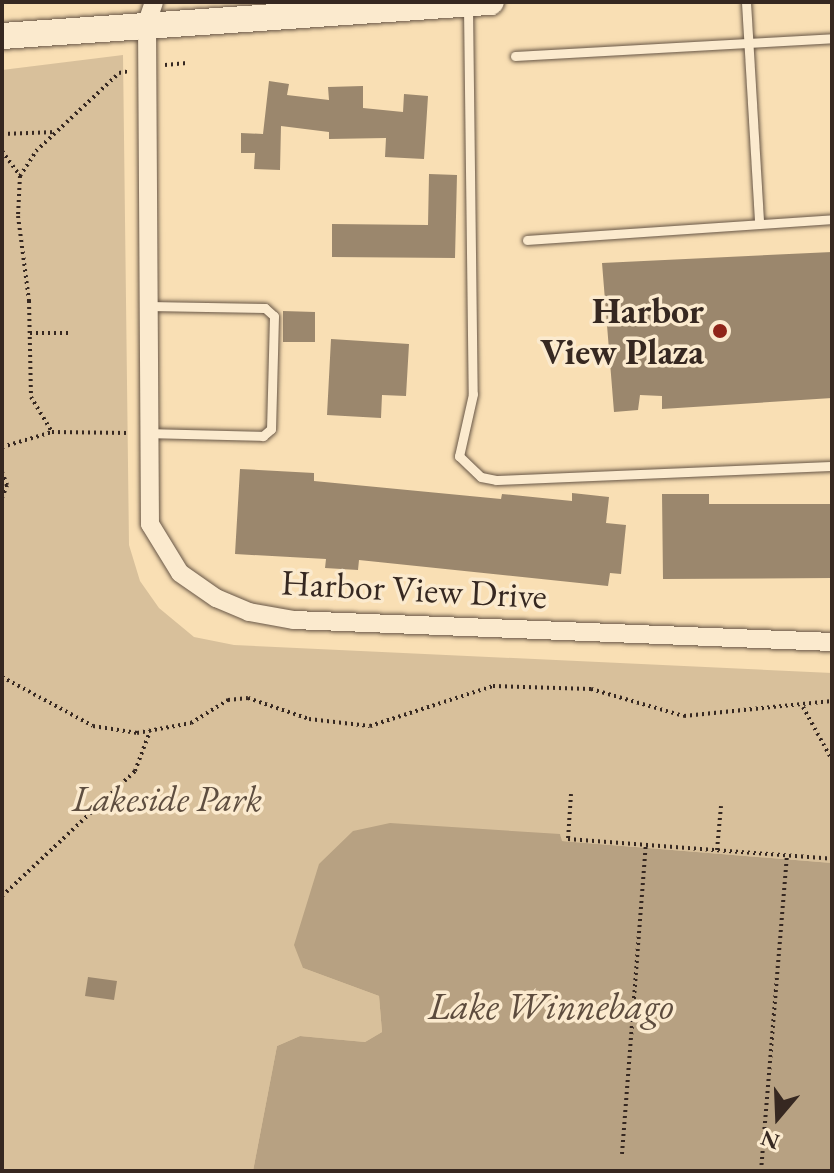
<!DOCTYPE html>
<html>
<head>
<meta charset="utf-8">
<style>
	body { margin:0 }
	#map { position:relative; width:834px; height:1173px; overflow:hidden; background:#f9dfb4; font-family:"EB Garamond",serif }
	div>[style] { position:absolute }
	.green>* { inset:0; background:#d8c09b }
	.water>* { inset:0; background:#b7a182 }
	.building>* { inset:0; background:#9b876d }
	.path>* { height:4px; margin-top:-2px; transform-origin:0; background:repeating-linear-gradient(90deg,#362821 0 2px,transparent 0 6px) }
	.roads { filter:drop-shadow(0 0 2px #675646) drop-shadow(0 0 2px #675646) }
	.lane>* { height:9px; margin:-4.5px; padding:0 4.5px; transform-origin:4.5px; border-radius:4.5px; background:#fbeace }
	.street>* { height:18px; margin:-9px; padding:0 9px; transform-origin:9px; border-radius:9px; background:#fbeace }
	.secondary>* { height:26px; margin:-13px; padding:0 13px; transform-origin:13px; border-radius:13px; background:#fbeace }
	.dots>* { width:22px; height:22px; translate:-50% -50%; box-sizing:border-box; border:4px solid #fbeace; border-radius:50% }
	span { translate:-50% -50%; white-space:nowrap; text-align:center; line-height:1.15; -webkit-text-stroke:7px #fbeace; paint-order:stroke }
	.poi-label { font-size:36px; color:#362821; font-weight:700 }
	.right { translate:-100% -50%; text-align:right }
	.street-label { font-size:36px; color:#362821 }
	.park-label { font-size:36px; color:#5e4e40; font-style:italic }
	.water-label { font-size:38px; color:#5d4c3e; font-style:italic }
	.frame { position:absolute; inset:0; border:4px solid #362821; pointer-events:none }
	.north { position:absolute; left:738px; top:1077px; width:80px; height:80px; -webkit-text-stroke:6px #fbeace; paint-order:stroke; rotate:199deg; font-size:22px; font-weight:700; line-height:32px; text-align:center; color:#362821 }
	.north::after { content:''; display:block; margin:auto; width:28px; height:36px; background:#362821; clip-path:polygon(50% 0,100% 100%,50% 72%,0 100%) }
</style>
</head>
<body>
<div id="map">
	<div class="green">
		<i style="clip-path:polygon(123px 55px,129px 545px,140px 581px,159px 608px,194px 637px,234px 645px,832px 673px,832px 863px,561px 841px,560px 834px,303px 968px,379px 996px,382px 1032px,365px 1042px,300px 1036px,277px 1046px,253px 1171px,2px 1171px,2px 70px)"></i>
	</div>
	<div class="water">
		<i style="clip-path:polygon(390px 823px,560px 834px,562px 841px,832px 863px,832px 1171px,253px 1171px,277px 1046px,300px 1036px,365px 1042px,382px 1032px,379px 996px,303px 968px,294px 945px,319px 864px,353px 831px)"></i>
	</div>
	<div class="building">
		<i style="clip-path:polygon(269px 81px,289px 84px,287px 95px,329px 100px,328px 87px,363px 86px,363px 108px,403px 112px,404px 94px,428px 96px,424px 159px,385px 157px,386px 138px,329px 139px,329px 132px,281px 126px,280px 170px,254px 169px,255px 153px,241px 153px,241px 133px,263px 134px)"></i>
		<i style="clip-path:polygon(429px 174px,457px 175px,455px 258px,332px 257px,332px 224px,428px 225px)"></i>
		<i style="clip-path:polygon(832px 252px,832px 398px,662px 409px,662px 396px,640px 395px,638px 410px,614px 412px,602px 263px)"></i>
		<i style="clip-path:polygon(283px 311px,315px 312px,315px 342px,283px 342px)"></i>
		<i style="clip-path:polygon(331px 339px,409px 344px,406px 396px,382px 395px,381px 418px,327px 415px)"></i>
		<i style="clip-path:polygon(240px 469px,314px 473px,314px 481px,501px 499px,502px 494px,572px 501px,572px 493px,609px 497px,606px 523px,626px 525px,621px 574px,610px 573px,608px 586px,359px 560px,358px 570px,325px 568px,326px 559px,235px 554px)"></i>
		<i style="clip-path:polygon(662px 494px,709px 494px,709px 504px,832px 504px,832px 578px,663px 579px)"></i>
		<i style="clip-path:polygon(88px 977px,117px 981px,114px 1000px,85px 996px)"></i>
	</div>
	<div class="path">
		<i style="left:165px;top:65px;width:22px;rotate:-5deg"></i>
		<i style="left:2px;top:134px;width:54px;rotate:-2.1deg"></i>
		<i style="left:2px;top:151px;width:31px;rotate:54deg"></i>
		<i style="left:20px;top:176px;width:40px;rotate:92.9deg"></i>
		<i style="left:18px;top:216px;width:86px;rotate:82.6deg"></i>
		<i style="left:29px;top:301px;width:96px;rotate:88.8deg"></i>
		<i style="left:31px;top:397px;width:41px;rotate:59deg"></i>
		<i style="left:20px;top:176px;width:30px;rotate:-57deg"></i>
		<i style="left:36px;top:151px;width:114px;rotate:-43.2deg"></i>
		<i style="left:119px;top:73px;width:10px;rotate:-11deg"></i>
		<i style="left:30px;top:333px;width:41px"></i>
		<i style="left:2px;top:447px;width:52px;rotate:-16.7deg"></i>
		<i style="left:52px;top:432px;width:77px;rotate:0.7deg"></i>
		<i style="left:2px;top:472px;width:14px;rotate:69deg"></i>
		<i style="left:7px;top:485px;width:14px;rotate:111deg"></i>
		<i style="left:2px;top:677px;width:103px;rotate:28.3deg"></i>
		<i style="left:93px;top:726px;width:45px;rotate:9deg"></i>
		<i style="left:137px;top:733px;width:55px;rotate:-10.5deg"></i>
		<i style="left:191px;top:723px;width:44px;rotate:-31.9deg"></i>
		<i style="left:228px;top:700px;width:20px;rotate:-6deg"></i>
		<i style="left:248px;top:698px;width:65px;rotate:19deg"></i>
		<i style="left:309px;top:719px;width:61px;rotate:6.5deg"></i>
		<i style="left:370px;top:726px;width:129px;rotate:-18deg"></i>
		<i style="left:493px;top:686px;width:98px;rotate:1.8deg"></i>
		<i style="left:591px;top:689px;width:97px;rotate:16.2deg"></i>
		<i style="left:684px;top:716px;width:149px;rotate:-5.8deg"></i>
		<i style="left:803px;top:707px;width:60px;rotate:61.3deg"></i>
		<i style="left:571px;top:794px;width:45px;rotate:93.8deg"></i>
		<i style="left:568px;top:839px;width:265px;rotate:4.3deg"></i>
		<i style="left:717px;top:850px;width:44px;rotate:-84.8deg"></i>
		<i style="left:2px;top:896px;width:183px;rotate:-43.2deg"></i>
		<i style="left:135px;top:771px;width:43px;rotate:-69.4deg"></i>
		<i style="left:622px;top:1154px;width:310px;rotate:-85.6deg"></i>
		<i style="left:761px;top:1171px;width:317px;rotate:-85.3deg"></i>
	</div>
	<div class="roads">
		<div class="lane">
			<i style="left:746px;top:2px;width:221px;rotate:86.6deg"></i>
			<i style="left:468px;top:7px;width:387px;rotate:89.3deg"></i>
			<i style="left:473px;top:394px;width:64px;rotate:102.7deg"></i>
			<i style="left:459px;top:456px;width:30px;rotate:44deg"></i>
			<i style="left:481px;top:477px;width:15px;rotate:11deg"></i>
			<i style="left:496px;top:480px;width:336px;rotate:-2.4deg"></i>
			<i style="left:515px;top:56px;width:318px;rotate:-3.2deg"></i>
			<i style="left:527px;top:240px;width:306px;rotate:-3.9deg"></i>
			<i style="left:148px;top:306px;width:117px;rotate:1deg"></i>
			<i style="left:265px;top:308px;width:12px;rotate:42deg"></i>
			<i style="left:274px;top:316px;width:113px;rotate:91.5deg"></i>
			<i style="left:271px;top:429px;width:11px;rotate:139deg"></i>
			<i style="left:263px;top:436px;width:114px;rotate:-178.5deg"></i>
		</div>
		<div class="street">
			<i style="left:154px;top:2px;width:21px;rotate:109deg"></i>
			<i style="left:147px;top:22px;width:502px;rotate:89.66deg"></i>
			<i style="left:150px;top:524px;width:57px;rotate:58.5deg"></i>
			<i style="left:180px;top:573px;width:44px;rotate:34.8deg"></i>
			<i style="left:216px;top:598px;width:36px;rotate:23deg"></i>
			<i style="left:249px;top:612px;width:46px;rotate:10.1deg"></i>
			<i style="left:294px;top:620px;width:538px;rotate:2.34deg"></i>
		</div>
		<div class="secondary">
			<i style="left:2px;top:36px;width:490px;rotate:-4deg"></i>
		</div>
	</div>
	<div class="dots">
		<i style="left:720px;top:331px;background:#8f2418"></i>
	</div>
	<div class="poi-label">
		<span class="right" style="left:704px;top:331px">Harbor<br>View Plaza</span>
	</div>
	<div class="street-label">
		<span style="left:414px;top:589px;rotate:3deg">Harbor View Drive</span>
	</div>
	<div class="park-label">
		<span style="left:167px;top:799px">Lakeside Park</span>
	</div>
	<div class="water-label">
		<span style="left:551px;top:1006px">Lake Winnebago</span>
	</div>
	<div class="frame"></div>
	<div class="north">N</div>
</div>
</body>
</html>
